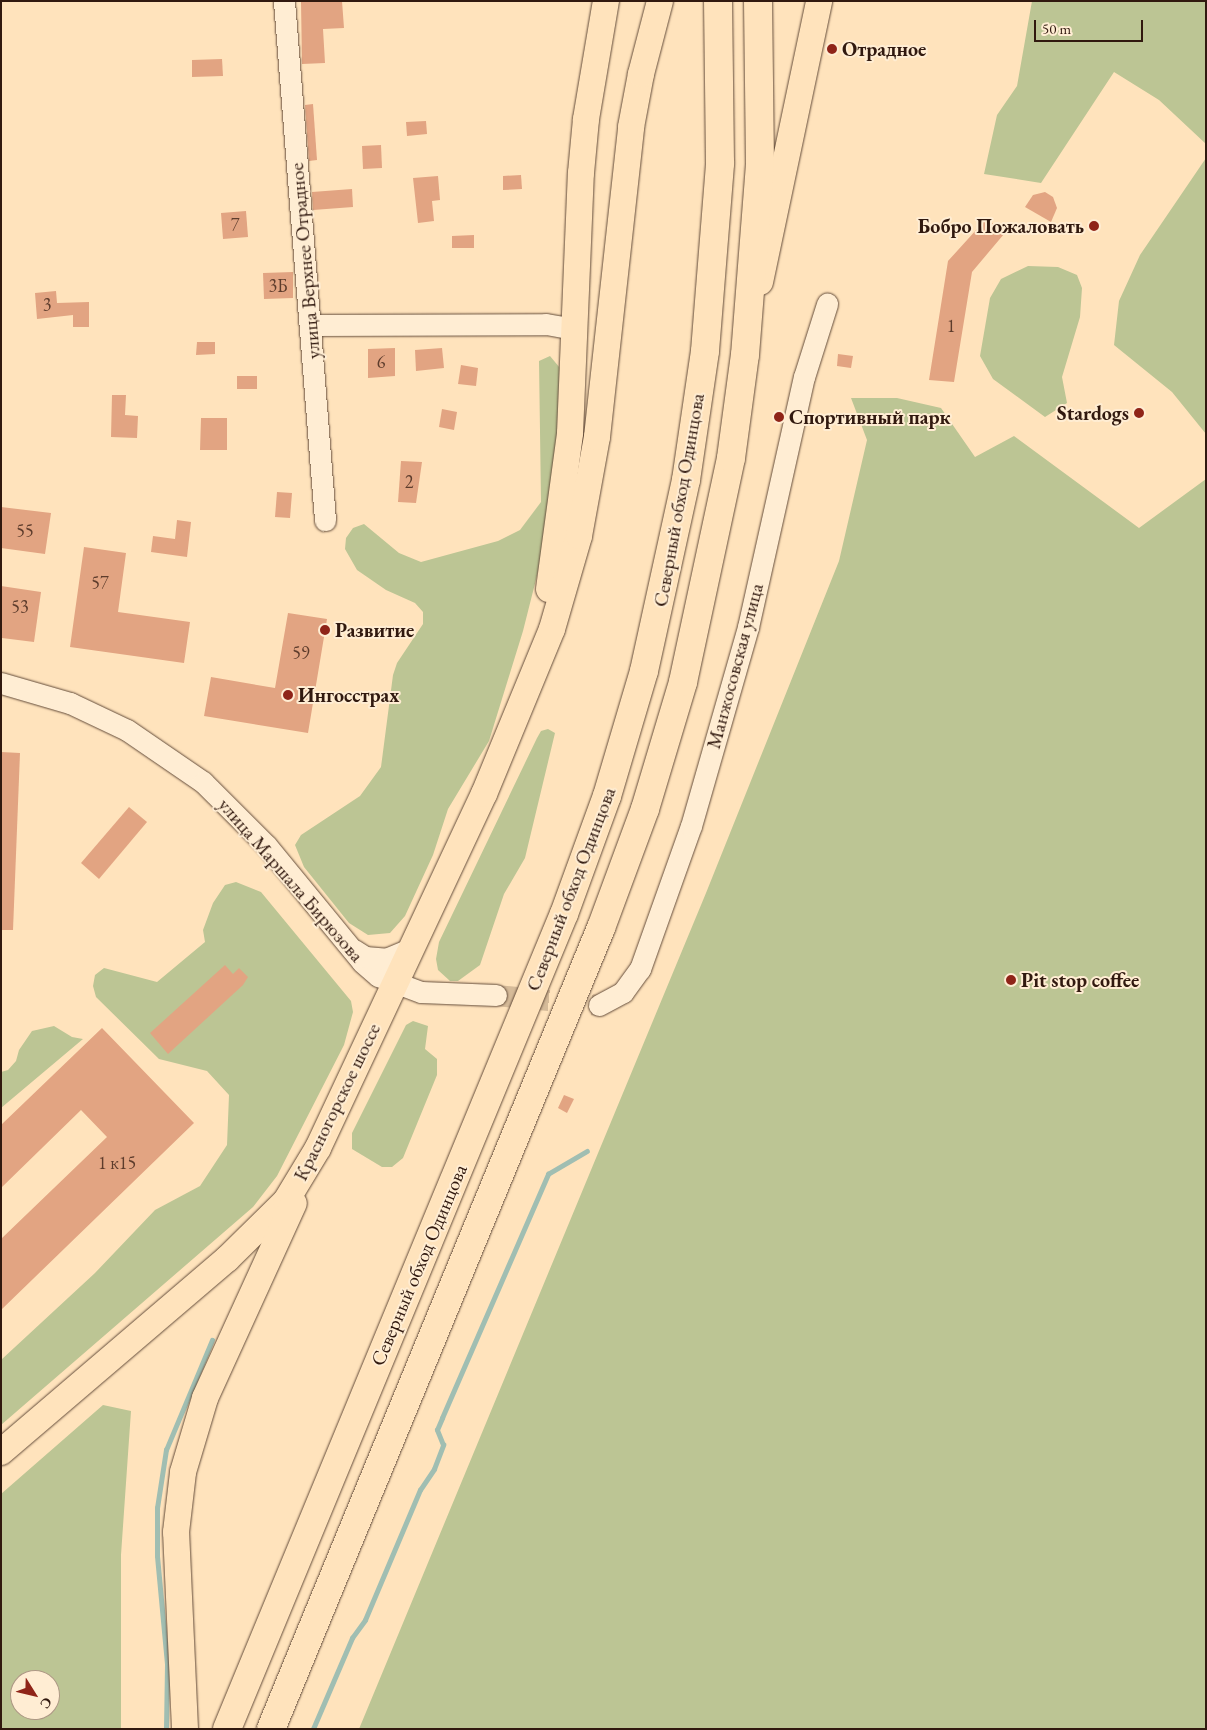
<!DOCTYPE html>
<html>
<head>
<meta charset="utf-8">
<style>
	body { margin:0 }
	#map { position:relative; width:1207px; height:1730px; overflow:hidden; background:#ffe3bc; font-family:"EB Garamond",serif }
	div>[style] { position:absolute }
	.green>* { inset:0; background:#bcc594 }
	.stream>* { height:4.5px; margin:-2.25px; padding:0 2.25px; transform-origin:2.25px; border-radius:2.25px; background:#a0beb2 }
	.building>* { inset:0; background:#e2a482 }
	.minor-tunnel>* { height:21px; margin-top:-10.5px; transform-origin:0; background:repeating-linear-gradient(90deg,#d6bb99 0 21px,transparent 0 32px) }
	.roads { filter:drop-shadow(0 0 1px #644c3a) drop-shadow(0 0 1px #644c3a) }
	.minor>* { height:21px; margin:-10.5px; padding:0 10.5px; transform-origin:10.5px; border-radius:10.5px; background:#ffedd3 }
	.major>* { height:26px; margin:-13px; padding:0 13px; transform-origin:13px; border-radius:13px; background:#ffe3bc }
	.highway>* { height:28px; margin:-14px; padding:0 14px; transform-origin:14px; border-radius:14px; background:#ffe3bc }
	.dots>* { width:14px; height:14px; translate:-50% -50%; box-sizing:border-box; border:2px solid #ffedd3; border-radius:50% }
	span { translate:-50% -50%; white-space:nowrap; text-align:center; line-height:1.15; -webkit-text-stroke:4px #ffedd3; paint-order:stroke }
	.number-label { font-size:18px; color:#5d3c2c }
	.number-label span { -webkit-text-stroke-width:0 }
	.poi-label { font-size:20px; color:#31190f; font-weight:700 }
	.left { translate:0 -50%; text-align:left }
	.right { translate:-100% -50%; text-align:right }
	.street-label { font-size:20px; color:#31190f }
	.frame { position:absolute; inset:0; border:2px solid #31190f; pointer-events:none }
	.north { position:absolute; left:10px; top:1670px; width:50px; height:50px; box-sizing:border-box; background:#ffedd3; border:1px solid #ad9885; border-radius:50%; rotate:126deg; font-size:14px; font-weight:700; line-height:20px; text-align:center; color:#31190f }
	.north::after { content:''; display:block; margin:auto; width:18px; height:22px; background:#8f2418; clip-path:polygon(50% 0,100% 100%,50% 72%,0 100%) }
	.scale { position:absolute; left:1034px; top:20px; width:109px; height:22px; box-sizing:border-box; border:2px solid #31190f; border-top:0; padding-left:6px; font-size:15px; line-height:18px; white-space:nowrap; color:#31190f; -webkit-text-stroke:4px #ffedd3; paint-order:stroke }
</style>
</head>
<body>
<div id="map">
	<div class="green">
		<i style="clip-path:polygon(1032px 1px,1206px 1px,1206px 144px,1159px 100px,1114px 72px,1041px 183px,984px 174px,997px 115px,1017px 86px)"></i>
		<i style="clip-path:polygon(1206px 158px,1206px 434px,1172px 392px,1114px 345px,1119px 301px,1140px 255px)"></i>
		<i style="clip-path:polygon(1028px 266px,1058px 267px,1077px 275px,1082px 288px,1080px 317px,1062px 377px,1067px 403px,1045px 417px,993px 379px,980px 356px,990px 298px,1001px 279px)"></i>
		<i style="clip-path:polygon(550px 356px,565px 374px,550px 524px,523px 631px,489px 741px,448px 809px,433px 855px,405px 916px,390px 933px,368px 935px,349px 923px,304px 867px,295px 845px,301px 835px,360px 796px,381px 767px,393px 675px,397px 663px,423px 624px,423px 612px,415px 603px,386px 590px,357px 570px,345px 549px,346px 538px,353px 528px,364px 524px,399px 553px,421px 562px,498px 541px,520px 530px,541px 502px,539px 361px)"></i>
		<i style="clip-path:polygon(851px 398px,897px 398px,941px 408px,975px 457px,1014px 436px,1139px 528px,1206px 479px,1206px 1729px,359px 1729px,706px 893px,839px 561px,867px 440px)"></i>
		<i style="clip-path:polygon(548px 729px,555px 733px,525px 858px,504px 894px,480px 965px,458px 981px,450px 981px,438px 970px,436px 959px,439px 942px,537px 738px,541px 731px)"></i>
		<i style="clip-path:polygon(236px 882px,261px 892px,351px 1001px,353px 1012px,344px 1045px,277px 1176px,253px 1207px,1px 1425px,1px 1360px,95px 1273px,155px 1210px,200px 1186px,227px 1145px,229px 1095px,207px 1071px,159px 1059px,96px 997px,93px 986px,95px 975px,104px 968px,157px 982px,205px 942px,203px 930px,213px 903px,225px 885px)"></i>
		<i style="clip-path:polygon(413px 1021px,428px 1026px,425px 1049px,437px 1059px,437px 1075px,403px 1158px,392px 1167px,382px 1167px,352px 1149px,352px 1133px,406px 1025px)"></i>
		<i style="clip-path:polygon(54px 1026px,72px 1037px,83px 1039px,1px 1108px,1px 1072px,8px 1070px,16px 1061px,19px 1050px,32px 1031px)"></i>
		<i style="clip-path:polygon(evenodd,103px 1405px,131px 1411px,121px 1555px,121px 1729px,1px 1729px,1px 1494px,103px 1405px,20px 1680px,50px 1680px,50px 1710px,20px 1710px,20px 1680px)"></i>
	</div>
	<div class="stream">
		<i style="left:166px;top:1729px;width:65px;rotate:-89.1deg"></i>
		<i style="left:167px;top:1664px;width:108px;rotate:-95.3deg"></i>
		<i style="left:157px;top:1556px;width:48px;rotate:-90deg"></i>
		<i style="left:157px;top:1508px;width:59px;rotate:-81.2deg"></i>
		<i style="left:166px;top:1450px;width:119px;rotate:-67.3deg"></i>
		<i style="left:313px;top:1729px;width:99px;rotate:-66.8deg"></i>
		<i style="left:352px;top:1638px;width:22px;rotate:-54deg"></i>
		<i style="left:365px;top:1620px;width:141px;rotate:-67.1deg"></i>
		<i style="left:420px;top:1490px;width:25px;rotate:-56deg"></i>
		<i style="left:434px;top:1469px;width:26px;rotate:-69deg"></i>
		<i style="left:443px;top:1445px;width:16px;rotate:-112deg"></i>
		<i style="left:437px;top:1430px;width:13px;rotate:-67deg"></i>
		<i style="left:442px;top:1418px;width:266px;rotate:-66.5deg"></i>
		<i style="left:548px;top:1174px;width:45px;rotate:-30.5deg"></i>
	</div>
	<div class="building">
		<i style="clip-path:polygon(312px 1px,342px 1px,344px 28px,323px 29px,325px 63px,302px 64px,301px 2px)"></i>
		<i style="clip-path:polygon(222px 59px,223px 76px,192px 77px,192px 60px)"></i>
		<i style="clip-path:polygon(313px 104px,317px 160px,309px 161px,305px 105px)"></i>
		<i style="clip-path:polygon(426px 121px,427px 134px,407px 136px,406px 122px)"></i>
		<i style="clip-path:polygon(381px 145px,382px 168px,363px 169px,362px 146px)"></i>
		<i style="clip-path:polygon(521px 175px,522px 189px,503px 190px,503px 176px)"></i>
		<i style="clip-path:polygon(438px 176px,440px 200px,432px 201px,434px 221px,418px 223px,413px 178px)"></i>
		<i style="clip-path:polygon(352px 189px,353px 207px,313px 210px,312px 192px)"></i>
		<i style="clip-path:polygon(1045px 192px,1053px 197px,1057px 208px,1051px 222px,1025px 207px,1033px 195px)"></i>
		<i style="clip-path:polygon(246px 211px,248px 237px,223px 239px,221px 213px)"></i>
		<i style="clip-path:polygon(987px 218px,1004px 234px,972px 272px,954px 382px,929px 380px,948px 261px)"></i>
		<i style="clip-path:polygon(474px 235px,474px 248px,452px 248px,452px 236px)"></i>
		<i style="clip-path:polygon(293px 272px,293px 298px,264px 299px,263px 273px)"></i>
		<i style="clip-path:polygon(56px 291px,57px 303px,89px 302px,89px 327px,73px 327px,73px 315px,37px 319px,35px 293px)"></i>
		<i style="clip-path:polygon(197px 342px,215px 342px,215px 354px,196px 355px)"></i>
		<i style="clip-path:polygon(395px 348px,395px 376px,368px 378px,368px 349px)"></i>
		<i style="clip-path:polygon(442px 348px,444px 368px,416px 371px,415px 350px)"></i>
		<i style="clip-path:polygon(838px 354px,853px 356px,851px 368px,837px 366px)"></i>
		<i style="clip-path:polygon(461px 365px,478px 368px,476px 386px,458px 384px)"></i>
		<i style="clip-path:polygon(237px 376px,257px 376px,257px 389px,237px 389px)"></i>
		<i style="clip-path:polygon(112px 395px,126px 395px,125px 415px,138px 416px,137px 438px,111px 437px)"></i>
		<i style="clip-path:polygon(442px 409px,457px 412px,454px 430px,439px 427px)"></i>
		<i style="clip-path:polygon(201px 418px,227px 418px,227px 450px,200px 450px)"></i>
		<i style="clip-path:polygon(401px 461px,422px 462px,416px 503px,398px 502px)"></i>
		<i style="clip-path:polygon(277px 492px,292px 493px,290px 518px,275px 517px)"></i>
		<i style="clip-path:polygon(1px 507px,51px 513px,45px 554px,1px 548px)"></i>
		<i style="clip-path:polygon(177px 520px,191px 522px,187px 557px,151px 552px,153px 536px,175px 539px)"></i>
		<i style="clip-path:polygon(84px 547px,126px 553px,118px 612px,190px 622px,184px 663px,70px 647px)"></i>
		<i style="clip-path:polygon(1px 586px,41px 592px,34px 642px,2px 638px)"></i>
		<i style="clip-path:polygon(288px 613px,327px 619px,308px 733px,204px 716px,211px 677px,275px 688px)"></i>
		<i style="clip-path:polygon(1px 752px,20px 753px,13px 930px,1px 930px)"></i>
		<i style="clip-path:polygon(129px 807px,147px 822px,99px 879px,81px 863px)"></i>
		<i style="clip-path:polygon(225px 965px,233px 974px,239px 968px,248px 977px,243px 985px,168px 1054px,150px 1033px)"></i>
		<i style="clip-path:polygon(102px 1028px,194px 1123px,1px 1310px,1px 1239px,107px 1137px,81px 1110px,1px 1188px,1px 1125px)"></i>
		<i style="clip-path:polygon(564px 1095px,574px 1099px,567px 1113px,558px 1108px)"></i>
	</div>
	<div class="minor-tunnel">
		<i style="left:496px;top:995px;width:103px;rotate:5.5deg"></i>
	</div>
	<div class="roads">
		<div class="minor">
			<i style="left:284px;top:1px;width:521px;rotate:85.48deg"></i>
			<i style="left:312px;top:325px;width:234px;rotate:-0.2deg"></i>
			<i style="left:546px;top:324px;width:28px;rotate:10deg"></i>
			<i style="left:1px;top:683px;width:72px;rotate:16.2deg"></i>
			<i style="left:70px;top:703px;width:63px;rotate:25.3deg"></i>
			<i style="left:127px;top:730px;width:92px;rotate:34.4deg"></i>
			<i style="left:203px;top:782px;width:89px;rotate:45deg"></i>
			<i style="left:266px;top:845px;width:151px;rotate:50.6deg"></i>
			<i style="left:362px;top:962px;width:21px;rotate:41deg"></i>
			<i style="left:378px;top:976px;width:46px;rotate:20.4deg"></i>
			<i style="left:421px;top:992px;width:75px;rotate:2.3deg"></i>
			<i style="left:354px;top:950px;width:13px;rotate:32deg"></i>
			<i style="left:365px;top:957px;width:21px;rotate:5deg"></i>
			<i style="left:386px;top:959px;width:28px;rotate:-23deg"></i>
			<i style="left:599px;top:1005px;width:27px;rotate:-28deg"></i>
			<i style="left:623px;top:992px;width:29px;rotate:-54deg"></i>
			<i style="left:640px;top:969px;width:152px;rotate:-70.4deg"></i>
			<i style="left:691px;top:826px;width:207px;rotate:-74deg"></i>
			<i style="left:748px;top:627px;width:256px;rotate:-77.4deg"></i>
			<i style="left:804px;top:377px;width:77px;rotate:-72.5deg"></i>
		</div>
		<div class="major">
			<i style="left:760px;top:282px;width:287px;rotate:-78.1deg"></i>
			<i style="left:549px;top:589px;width:157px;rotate:-82.3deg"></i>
			<i style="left:570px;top:433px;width:260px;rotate:-87.6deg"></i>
			<i style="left:581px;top:173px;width:54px;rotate:-84.7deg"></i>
			<i style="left:586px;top:119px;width:120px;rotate:-80.4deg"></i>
			<i style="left:1px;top:1452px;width:297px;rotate:-40.5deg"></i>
			<i style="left:227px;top:1259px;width:83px;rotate:-44.5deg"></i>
			<i style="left:286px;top:1201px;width:62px;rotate:-58.9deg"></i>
			<i style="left:318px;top:1148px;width:391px;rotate:-64.9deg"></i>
			<i style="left:484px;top:794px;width:178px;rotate:-67.6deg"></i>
			<i style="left:552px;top:629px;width:97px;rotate:-73.8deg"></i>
			<i style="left:579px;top:536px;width:101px;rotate:-79.7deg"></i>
			<i style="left:597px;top:437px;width:312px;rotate:-83.7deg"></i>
			<i style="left:631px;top:127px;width:54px;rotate:-79.3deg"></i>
			<i style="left:641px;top:74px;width:75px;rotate:-75.4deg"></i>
			<i style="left:185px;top:1729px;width:197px;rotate:-92.6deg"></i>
			<i style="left:176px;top:1532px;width:60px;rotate:-83.3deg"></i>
			<i style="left:183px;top:1472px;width:77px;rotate:-73.4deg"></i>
			<i style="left:205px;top:1398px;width:214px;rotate:-65.5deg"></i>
		</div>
		<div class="highway">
			<i style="left:227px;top:1729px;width:882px;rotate:-67.54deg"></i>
			<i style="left:564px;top:914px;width:126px;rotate:-70deg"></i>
			<i style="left:607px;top:796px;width:130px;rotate:-73.5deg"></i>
			<i style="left:644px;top:671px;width:196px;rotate:-77.6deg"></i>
			<i style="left:686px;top:480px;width:130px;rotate:-81.6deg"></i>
			<i style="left:705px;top:351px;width:189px;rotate:-85.4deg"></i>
			<i style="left:720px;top:163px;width:162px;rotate:-90.7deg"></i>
			<i style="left:271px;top:1729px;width:866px;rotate:-67.61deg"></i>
			<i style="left:601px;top:928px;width:127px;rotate:-69.7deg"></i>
			<i style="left:645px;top:809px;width:133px;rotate:-73.3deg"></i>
			<i style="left:683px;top:682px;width:229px;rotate:-77.9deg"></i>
			<i style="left:731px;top:458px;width:104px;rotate:-82.3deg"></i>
			<i style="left:745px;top:355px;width:192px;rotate:-85.5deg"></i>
			<i style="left:760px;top:164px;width:163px;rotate:-90.7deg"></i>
		</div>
	</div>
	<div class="dots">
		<i style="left:832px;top:49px;background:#8f2418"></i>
		<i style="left:1094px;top:226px;background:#8f2418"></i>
		<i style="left:1139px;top:413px;background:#8f2418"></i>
		<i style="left:779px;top:417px;background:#8f2418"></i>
		<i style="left:325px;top:630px;background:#8f2418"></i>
		<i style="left:288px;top:695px;background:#8f2418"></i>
		<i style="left:1011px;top:980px;background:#8f2418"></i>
	</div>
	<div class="number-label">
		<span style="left:235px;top:225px">7</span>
		<span style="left:278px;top:286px">3Б</span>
		<span style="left:47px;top:305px">3</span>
		<span style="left:951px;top:326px">1</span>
		<span style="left:381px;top:362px">6</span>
		<span style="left:409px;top:482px">2</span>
		<span style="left:25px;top:531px">55</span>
		<span style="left:100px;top:583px">57</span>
		<span style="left:20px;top:607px">53</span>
		<span style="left:301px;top:653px">59</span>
		<span style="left:117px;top:1163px">1 к15</span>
	</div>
	<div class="poi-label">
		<span class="left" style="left:842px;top:49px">Отрадное</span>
		<span class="right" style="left:1084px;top:226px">Бобро Пожаловать</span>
		<span class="right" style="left:1129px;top:413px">Stardogs</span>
		<span class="left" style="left:789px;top:417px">Спортивный парк</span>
		<span class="left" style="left:335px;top:630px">Развитие</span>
		<span class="left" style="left:298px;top:695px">Ингосстрах</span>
		<span class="left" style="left:1021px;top:980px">Pit stop coffee</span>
	</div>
	<div class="street-label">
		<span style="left:305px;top:261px;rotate:-95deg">улица Верхнее Отрадное</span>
		<span style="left:679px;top:500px;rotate:-80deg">Северный обход Одинцова</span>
		<span style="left:735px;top:666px;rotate:-75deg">Манжосовская улица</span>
		<span style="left:291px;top:880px;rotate:49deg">улица Маршала Бирюзова</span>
		<span style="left:571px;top:889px;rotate:-69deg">Северный обход Одинцова</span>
		<span style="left:337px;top:1102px;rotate:-64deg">Красногорское шоссе</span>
		<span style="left:419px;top:1265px;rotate:-67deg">Северный обход Одинцова</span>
	</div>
	<div class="frame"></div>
	<div class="north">С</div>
	<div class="scale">50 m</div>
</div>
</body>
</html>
